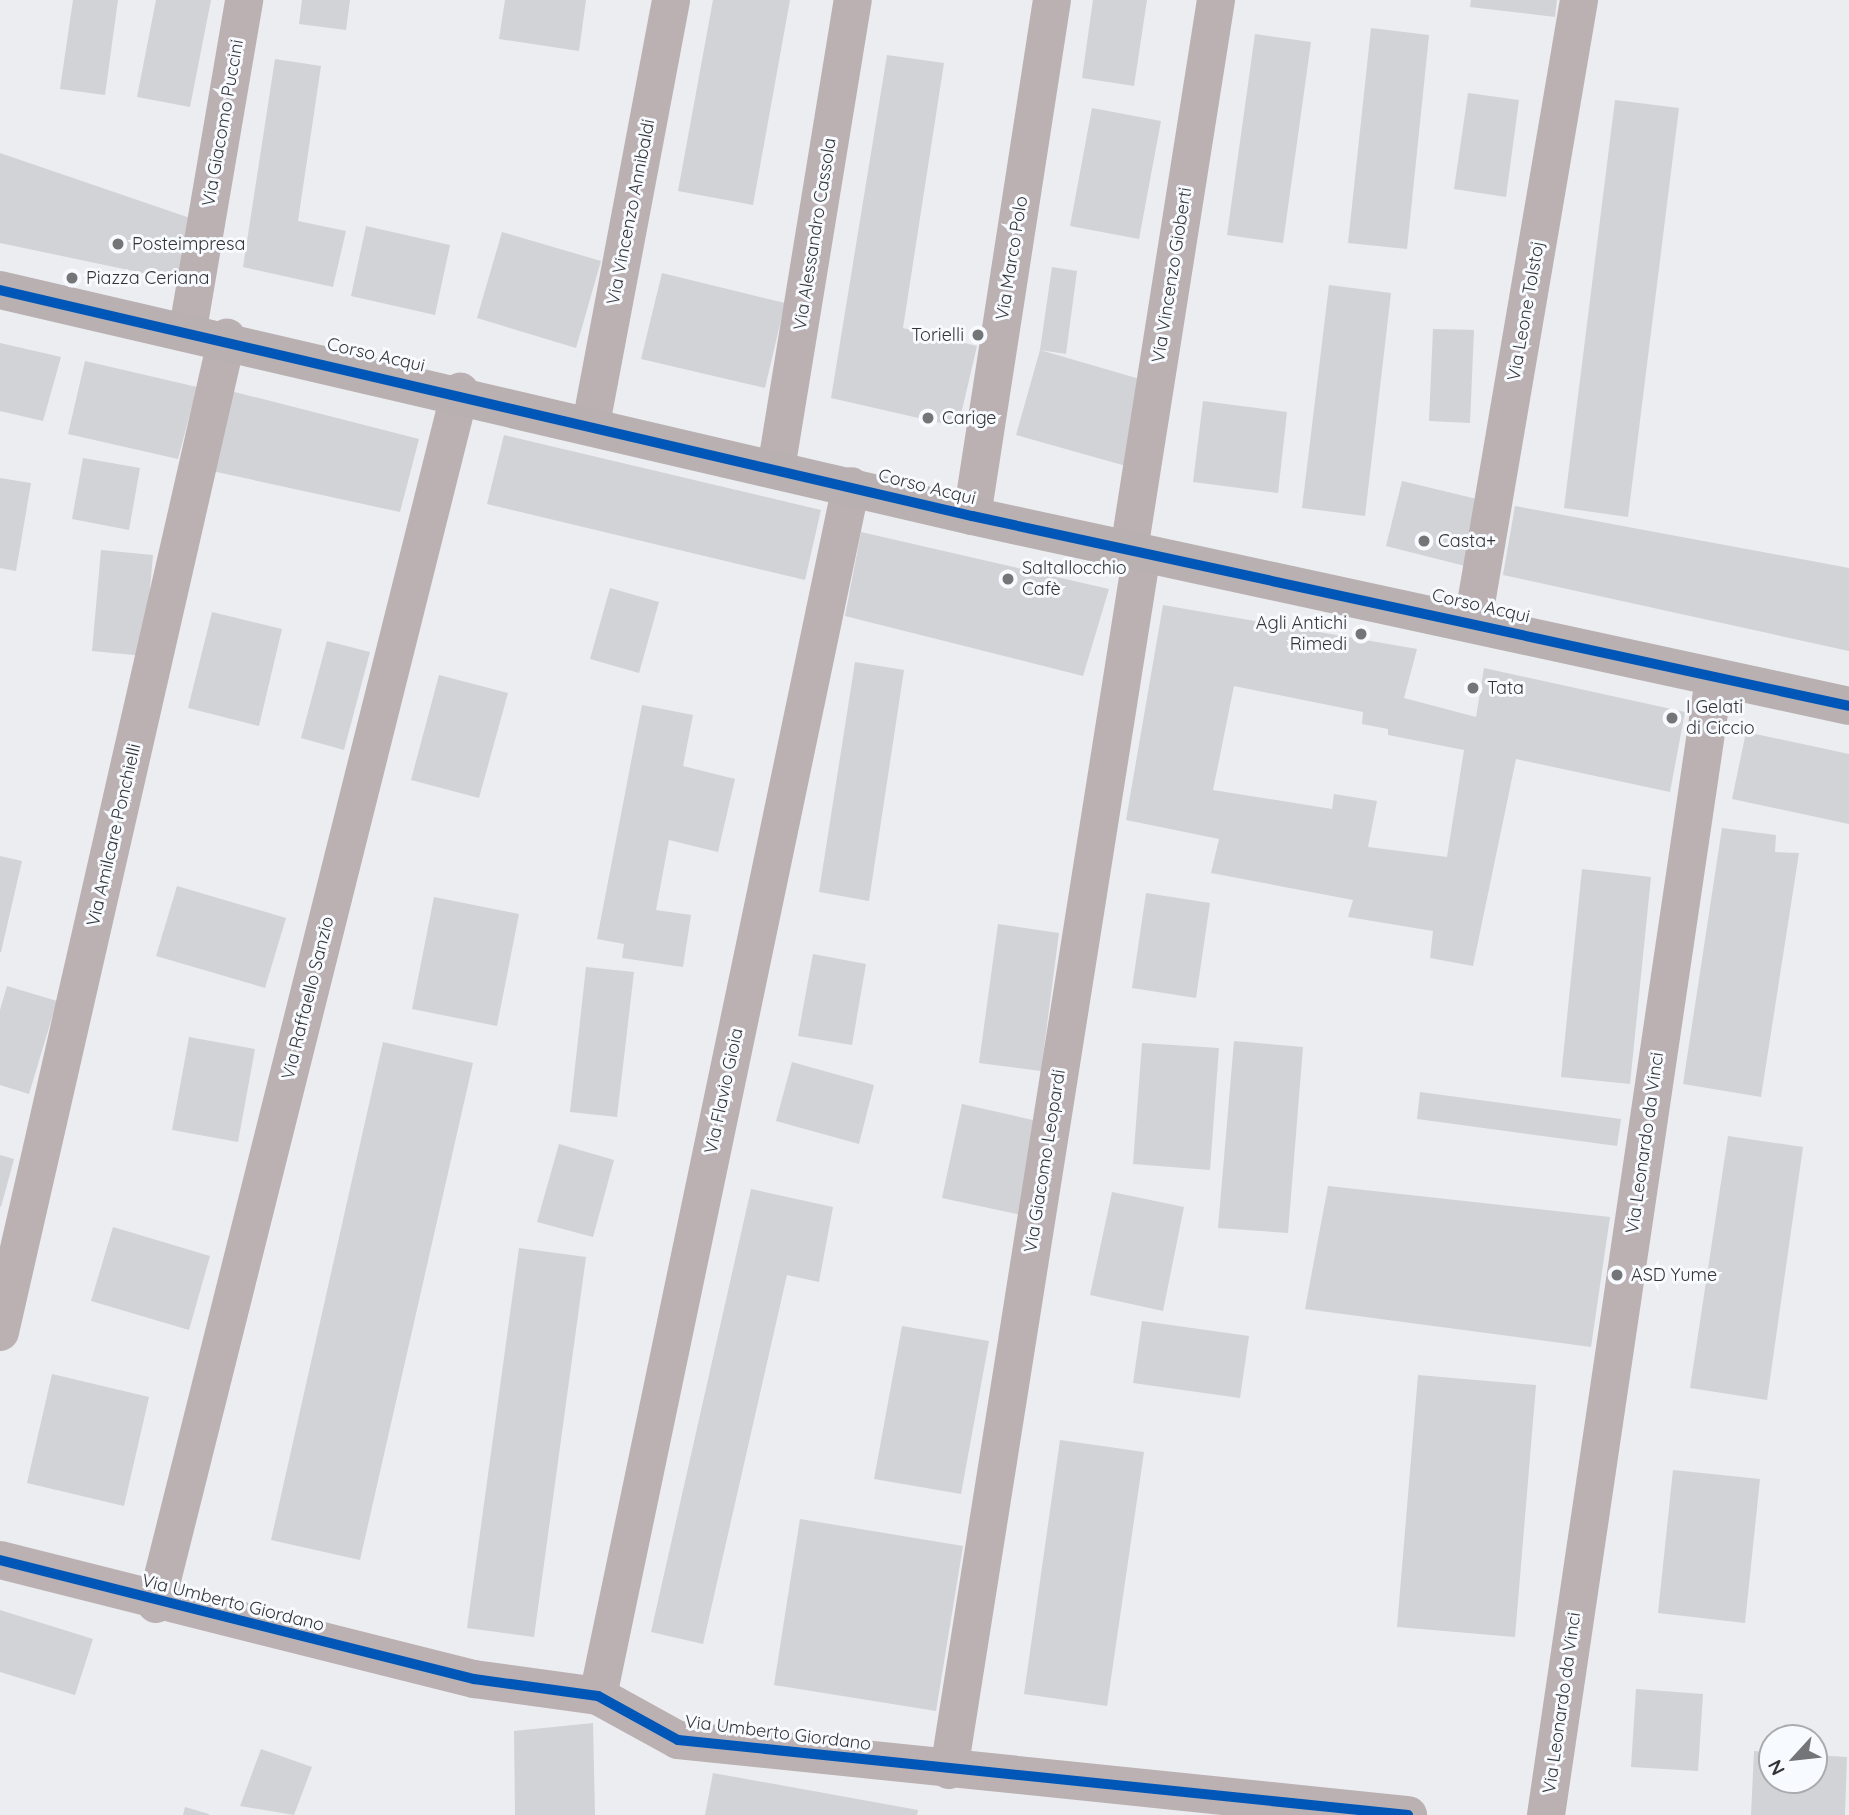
<!DOCTYPE html>
<html>
<head>
<meta charset="utf-8">
<style>
	body { margin:0 }
	#map { position:relative; width:1849px; height:1815px; overflow:hidden; background:#ebedf0; font-family:Quicksand,sans-serif }
	div>[style] { position:absolute }
	.building>* { inset:0; background:#d2d3d6 }
	.street>* { height:38px; margin:-19px; padding:0 19px; transform-origin:19px; border-radius:19px; background:#bbb1b3 }
	.secondary>* { height:38px; margin:-19px; padding:0 19px; transform-origin:19px; border-radius:19px; background:#b9b0b2 }
	.cycleway>* { height:10px; margin:-5px; padding:0 5px; transform-origin:5px; border-radius:5px; background:#0057b8 }
	.dots>* { width:19px; height:19px; translate:-50% -50%; box-sizing:border-box; border:4px solid #f7fafe; border-radius:50% }
	span { translate:-50% -50%; white-space:nowrap; text-align:center; line-height:1.15; -webkit-text-stroke:6px #f7fafe; paint-order:stroke }
	.street-label { font-size:18px; color:#333436 }
	.poi-label { font-size:18px; color:#333436 }
	.left { translate:0 -50%; text-align:left }
	.right { translate:-100% -50%; text-align:right }
	.north { position:absolute; left:1758px; top:1724px; width:70px; height:70px; box-sizing:border-box; background:#f7fafe; border:2px solid #a9abae; border-radius:50%; rotate:243deg; font-size:19px; font-weight:700; line-height:28px; text-align:center; color:#333436 }
	.north::after { content:''; display:block; margin:auto; width:24px; height:32px; background:#737577; clip-path:polygon(50% 0,100% 100%,50% 72%,0 100%) }
</style>
</head>
<body>
<div id="map">
	<div class="building">
		<i style="clip-path:polygon(73px 0,118px 0,105px 95px,60px 89px)"></i>
		<i style="clip-path:polygon(156px 0,211px 0,190px 107px,137px 97px)"></i>
		<i style="clip-path:polygon(302px 0,350px 0,346px 30px,299px 24px)"></i>
		<i style="clip-path:polygon(505px 0,586px 0,579px 51px,499px 39px)"></i>
		<i style="clip-path:polygon(713px 0,790px 0,753px 205px,678px 191px)"></i>
		<i style="clip-path:polygon(1093px 0,1147px 0,1134px 86px,1082px 78px)"></i>
		<i style="clip-path:polygon(1471px 0,1557px 0,1555px 17px,1470px 7px)"></i>
		<i style="clip-path:polygon(1371px 28px,1429px 35px,1407px 249px,1348px 243px)"></i>
		<i style="clip-path:polygon(1255px 34px,1311px 42px,1283px 243px,1227px 235px)"></i>
		<i style="clip-path:polygon(887px 55px,944px 63px,903px 328px,977px 346px,958px 427px,831px 398px)"></i>
		<i style="clip-path:polygon(275px 59px,321px 66px,298px 221px,346px 231px,333px 287px,243px 267px)"></i>
		<i style="clip-path:polygon(1468px 93px,1519px 100px,1506px 197px,1454px 189px)"></i>
		<i style="clip-path:polygon(1615px 100px,1679px 108px,1628px 517px,1564px 508px)"></i>
		<i style="clip-path:polygon(1092px 108px,1161px 121px,1139px 239px,1070px 226px)"></i>
		<i style="clip-path:polygon(0 153px,193px 219px,181px 281px,0 243px)"></i>
		<i style="clip-path:polygon(366px 226px,450px 245px,435px 315px,351px 296px)"></i>
		<i style="clip-path:polygon(502px 232px,601px 261px,576px 348px,477px 318px)"></i>
		<i style="clip-path:polygon(1052px 267px,1077px 271px,1066px 354px,1040px 350px,1150px 382px,1126px 466px,1016px 435px,1040px 350px)"></i>
		<i style="clip-path:polygon(662px 273px,785px 303px,765px 388px,641px 359px)"></i>
		<i style="clip-path:polygon(1329px 285px,1391px 293px,1365px 516px,1302px 508px)"></i>
		<i style="clip-path:polygon(1433px 329px,1474px 330px,1470px 423px,1429px 421px)"></i>
		<i style="clip-path:polygon(0 343px,61px 357px,43px 421px,0 411px)"></i>
		<i style="clip-path:polygon(85px 361px,197px 387px,178px 459px,68px 434px)"></i>
		<i style="clip-path:polygon(231px 391px,419px 439px,400px 512px,212px 471px)"></i>
		<i style="clip-path:polygon(1203px 401px,1287px 412px,1278px 493px,1193px 482px)"></i>
		<i style="clip-path:polygon(504px 435px,821px 510px,805px 580px,487px 504px)"></i>
		<i style="clip-path:polygon(83px 458px,140px 468px,129px 530px,72px 519px)"></i>
		<i style="clip-path:polygon(0 478px,31px 483px,16px 571px,0 568px)"></i>
		<i style="clip-path:polygon(1402px 481px,1481px 500px,1465px 566px,1386px 546px)"></i>
		<i style="clip-path:polygon(1515px 506px,1849px 568px,1849px 651px,1503px 575px)"></i>
		<i style="clip-path:polygon(861px 532px,1109px 589px,1083px 676px,845px 616px)"></i>
		<i style="clip-path:polygon(101px 550px,153px 555px,144px 656px,92px 651px)"></i>
		<i style="clip-path:polygon(610px 588px,659px 602px,639px 673px,590px 659px)"></i>
		<i style="clip-path:polygon(evenodd,1163px 605px,1417px 649px,1404px 698px,1476px 717px,1484px 668px,1685px 712px,1670px 792px,1516px 759px,1473px 966px,1430px 958px,1433px 931px,1348px 917px,1353px 900px,1211px 873px,1219px 839px,1126px 820px,1163px 605px,1234px 686px,1363px 712px,1362px 724px,1388px 729px,1388px 735px,1464px 750px,1447px 857px,1368px 847px,1377px 801px,1334px 794px,1332px 809px,1213px 790px,1234px 686px)"></i>
		<i style="clip-path:polygon(212px 612px,282px 629px,259px 726px,188px 708px)"></i>
		<i style="clip-path:polygon(327px 641px,370px 652px,344px 750px,301px 738px)"></i>
		<i style="clip-path:polygon(855px 662px,904px 670px,869px 901px,819px 892px)"></i>
		<i style="clip-path:polygon(439px 675px,508px 693px,479px 798px,411px 780px)"></i>
		<i style="clip-path:polygon(642px 705px,693px 715px,683px 766px,735px 779px,718px 852px,669px 840px,656px 910px,691px 915px,683px 967px,622px 958px,624px 944px,597px 939px)"></i>
		<i style="clip-path:polygon(1746px 732px,1849px 754px,1849px 824px,1732px 799px)"></i>
		<i style="clip-path:polygon(1722px 828px,1776px 835px,1775px 852px,1799px 853px,1761px 1097px,1683px 1084px)"></i>
		<i style="clip-path:polygon(0 856px,22px 861px,1px 952px,0 952px)"></i>
		<i style="clip-path:polygon(1582px 869px,1651px 877px,1630px 1084px,1561px 1077px)"></i>
		<i style="clip-path:polygon(177px 886px,286px 918px,265px 988px,156px 956px)"></i>
		<i style="clip-path:polygon(1146px 893px,1210px 903px,1196px 998px,1132px 988px)"></i>
		<i style="clip-path:polygon(434px 897px,519px 914px,497px 1026px,412px 1009px)"></i>
		<i style="clip-path:polygon(998px 924px,1059px 933px,1041px 1071px,979px 1063px)"></i>
		<i style="clip-path:polygon(813px 954px,866px 964px,852px 1045px,798px 1036px)"></i>
		<i style="clip-path:polygon(586px 967px,634px 972px,617px 1117px,570px 1112px)"></i>
		<i style="clip-path:polygon(7px 986px,57px 1001px,29px 1094px,0 1085px,0 1010px)"></i>
		<i style="clip-path:polygon(189px 1037px,255px 1049px,238px 1142px,172px 1130px)"></i>
		<i style="clip-path:polygon(1234px 1041px,1303px 1047px,1288px 1233px,1218px 1228px)"></i>
		<i style="clip-path:polygon(383px 1042px,473px 1063px,360px 1560px,271px 1540px)"></i>
		<i style="clip-path:polygon(1142px 1043px,1219px 1048px,1210px 1170px,1133px 1164px)"></i>
		<i style="clip-path:polygon(792px 1062px,874px 1085px,859px 1144px,776px 1121px)"></i>
		<i style="clip-path:polygon(1420px 1092px,1621px 1119px,1617px 1146px,1417px 1119px)"></i>
		<i style="clip-path:polygon(962px 1104px,1042px 1122px,1022px 1215px,942px 1198px)"></i>
		<i style="clip-path:polygon(1728px 1136px,1803px 1147px,1767px 1400px,1690px 1388px)"></i>
		<i style="clip-path:polygon(559px 1144px,614px 1160px,593px 1237px,537px 1222px)"></i>
		<i style="clip-path:polygon(0 1155px,14px 1159px,1px 1207px,0 1206px)"></i>
		<i style="clip-path:polygon(1328px 1186px,1610px 1217px,1591px 1347px,1305px 1309px)"></i>
		<i style="clip-path:polygon(751px 1189px,833px 1207px,819px 1282px,787px 1275px,703px 1644px,651px 1632px)"></i>
		<i style="clip-path:polygon(1112px 1192px,1184px 1207px,1163px 1311px,1090px 1295px)"></i>
		<i style="clip-path:polygon(113px 1227px,210px 1256px,189px 1330px,91px 1301px)"></i>
		<i style="clip-path:polygon(519px 1248px,586px 1257px,534px 1637px,467px 1628px)"></i>
		<i style="clip-path:polygon(1142px 1321px,1249px 1336px,1240px 1398px,1133px 1383px)"></i>
		<i style="clip-path:polygon(902px 1326px,989px 1341px,961px 1494px,874px 1479px)"></i>
		<i style="clip-path:polygon(52px 1374px,149px 1397px,124px 1506px,27px 1483px)"></i>
		<i style="clip-path:polygon(1418px 1375px,1536px 1385px,1515px 1637px,1397px 1627px)"></i>
		<i style="clip-path:polygon(1060px 1440px,1144px 1452px,1107px 1706px,1024px 1694px)"></i>
		<i style="clip-path:polygon(1673px 1470px,1760px 1479px,1745px 1623px,1658px 1613px)"></i>
		<i style="clip-path:polygon(800px 1519px,963px 1546px,936px 1711px,774px 1685px)"></i>
		<i style="clip-path:polygon(0 1610px,93px 1639px,75px 1695px,0 1672px)"></i>
		<i style="clip-path:polygon(1636px 1689px,1703px 1694px,1698px 1771px,1631px 1767px)"></i>
		<i style="clip-path:polygon(593px 1723px,595px 1815px,515px 1815px,514px 1731px)"></i>
		<i style="clip-path:polygon(261px 1749px,312px 1767px,294px 1815px,240px 1806px)"></i>
		<i style="clip-path:polygon(1754px 1751px,1772px 1752px,1772px 1780px,1814px 1780px,1814px 1755px,1847px 1757px,1845px 1815px,1751px 1815px)"></i>
		<i style="clip-path:polygon(713px 1773px,918px 1810px,917px 1815px,705px 1815px)"></i>
		<i style="clip-path:polygon(185px 1807px,209px 1814px,209px 1815px,183px 1815px)"></i>
	</div>
	<div class="street">
		<i style="left:188px;top:329px;width:334px;rotate:-80.3deg"></i>
		<i style="left:591px;top:424px;width:431px;rotate:-79.3deg"></i>
		<i style="left:776px;top:469px;width:475px;rotate:-80.7deg"></i>
		<i style="left:972px;top:516px;width:522px;rotate:-81.19deg"></i>
		<i style="left:1129px;top:550px;width:557px;rotate:-81.01deg"></i>
		<i style="left:1473px;top:621px;width:630px;rotate:-80.31deg"></i>
		<i style="left:0;top:1332px;width:1020px;rotate:-77.14deg"></i>
		<i style="left:0;top:1560px;width:489px;rotate:14.1deg"></i>
		<i style="left:474px;top:1679px;width:125px;rotate:7.8deg"></i>
		<i style="left:598px;top:1696px;width:91px;rotate:28.8deg"></i>
		<i style="left:678px;top:1740px;width:734px;rotate:5.87deg"></i>
		<i style="left:156px;top:1604px;width:1250px;rotate:-75.92deg"></i>
		<i style="left:598px;top:1696px;width:1236px;rotate:-78.19deg"></i>
		<i style="left:949px;top:1770px;width:1232px;rotate:-80.99deg"></i>
		<i style="left:1546px;top:1815px;width:1149px;rotate:-81.59deg"></i>
	</div>
	<div class="secondary">
		<i style="left:0;top:290px;width:998px;rotate:13.09deg"></i>
		<i style="left:972px;top:516px;width:897px;rotate:12.22deg"></i>
	</div>
	<div class="cycleway">
		<i style="left:0;top:290px;width:998px;rotate:13.09deg"></i>
		<i style="left:972px;top:516px;width:897px;rotate:12.22deg"></i>
		<i style="left:0;top:1560px;width:489px;rotate:14.1deg"></i>
		<i style="left:474px;top:1679px;width:125px;rotate:7.8deg"></i>
		<i style="left:598px;top:1696px;width:91px;rotate:28.8deg"></i>
		<i style="left:678px;top:1740px;width:734px;rotate:5.87deg"></i>
	</div>
	<div class="dots">
		<i style="left:118px;top:244px;background:#737577"></i>
		<i style="left:72px;top:278px;background:#737577"></i>
		<i style="left:978px;top:335px;background:#737577"></i>
		<i style="left:928px;top:418px;background:#737577"></i>
		<i style="left:1424px;top:541px;background:#737577"></i>
		<i style="left:1008px;top:579px;background:#737577"></i>
		<i style="left:1361px;top:634px;background:#737577"></i>
		<i style="left:1473px;top:688px;background:#737577"></i>
		<i style="left:1672px;top:718px;background:#737577"></i>
		<i style="left:1617px;top:1275px;background:#737577"></i>
	</div>
	<div class="street-label">
		<span style="left:223px;top:123px;rotate:-80deg">Via Giacomo Puccini</span>
		<span style="left:631px;top:212px;rotate:-79deg">Via Vincenzo Annibaldi</span>
		<span style="left:815px;top:234px;rotate:-81deg">Via Alessandro Cassola</span>
		<span style="left:1012px;top:258px;rotate:-81deg">Via Marco Polo</span>
		<span style="left:1172px;top:275px;rotate:-81deg">Via Vincenzo Gioberti</span>
		<span style="left:1526px;top:311px;rotate:-80deg">Via Leone Tolstoj</span>
		<span style="left:376px;top:355px;rotate:13deg">Corso Acqui</span>
		<span style="left:927px;top:487px;rotate:14deg">Corso Acqui</span>
		<span style="left:1481px;top:606px;rotate:13deg">Corso Acqui</span>
		<span style="left:114px;top:835px;rotate:-77deg">Via Amilcare Ponchielli</span>
		<span style="left:308px;top:998px;rotate:-76deg">Via Raffaello Sanzio</span>
		<span style="left:724px;top:1091px;rotate:-78deg">Via Flavio Gioia</span>
		<span style="left:1645px;top:1143px;rotate:-82deg">Via Leonardo da Vinci</span>
		<span style="left:1045px;top:1161px;rotate:-81deg">Via Giacomo Leopardi</span>
		<span style="left:233px;top:1603px;rotate:14deg">Via Umberto Giordano</span>
		<span style="left:1562px;top:1703px;rotate:-82deg">Via Leonardo da Vinci</span>
		<span style="left:778px;top:1733px;rotate:7deg">Via Umberto Giordano</span>
	</div>
	<div class="poi-label">
		<span class="left" style="left:132px;top:244px">Posteimpresa</span>
		<span class="left" style="left:86px;top:278px">Piazza Ceriana</span>
		<span class="right" style="left:964px;top:335px">Torielli</span>
		<span class="left" style="left:942px;top:418px">Carige</span>
		<span class="left" style="left:1438px;top:541px">Casta+</span>
		<span class="left" style="left:1022px;top:579px">Saltallocchio<br>Cafè</span>
		<span class="right" style="left:1347px;top:634px">Agli Antichi<br>Rimedi</span>
		<span class="left" style="left:1487px;top:688px">Tata</span>
		<span class="left" style="left:1686px;top:718px">I Gelati<br>di Ciccio</span>
		<span class="left" style="left:1631px;top:1275px">ASD Yume</span>
	</div>
	<div class="north">N</div>
</div>
</body>
</html>
